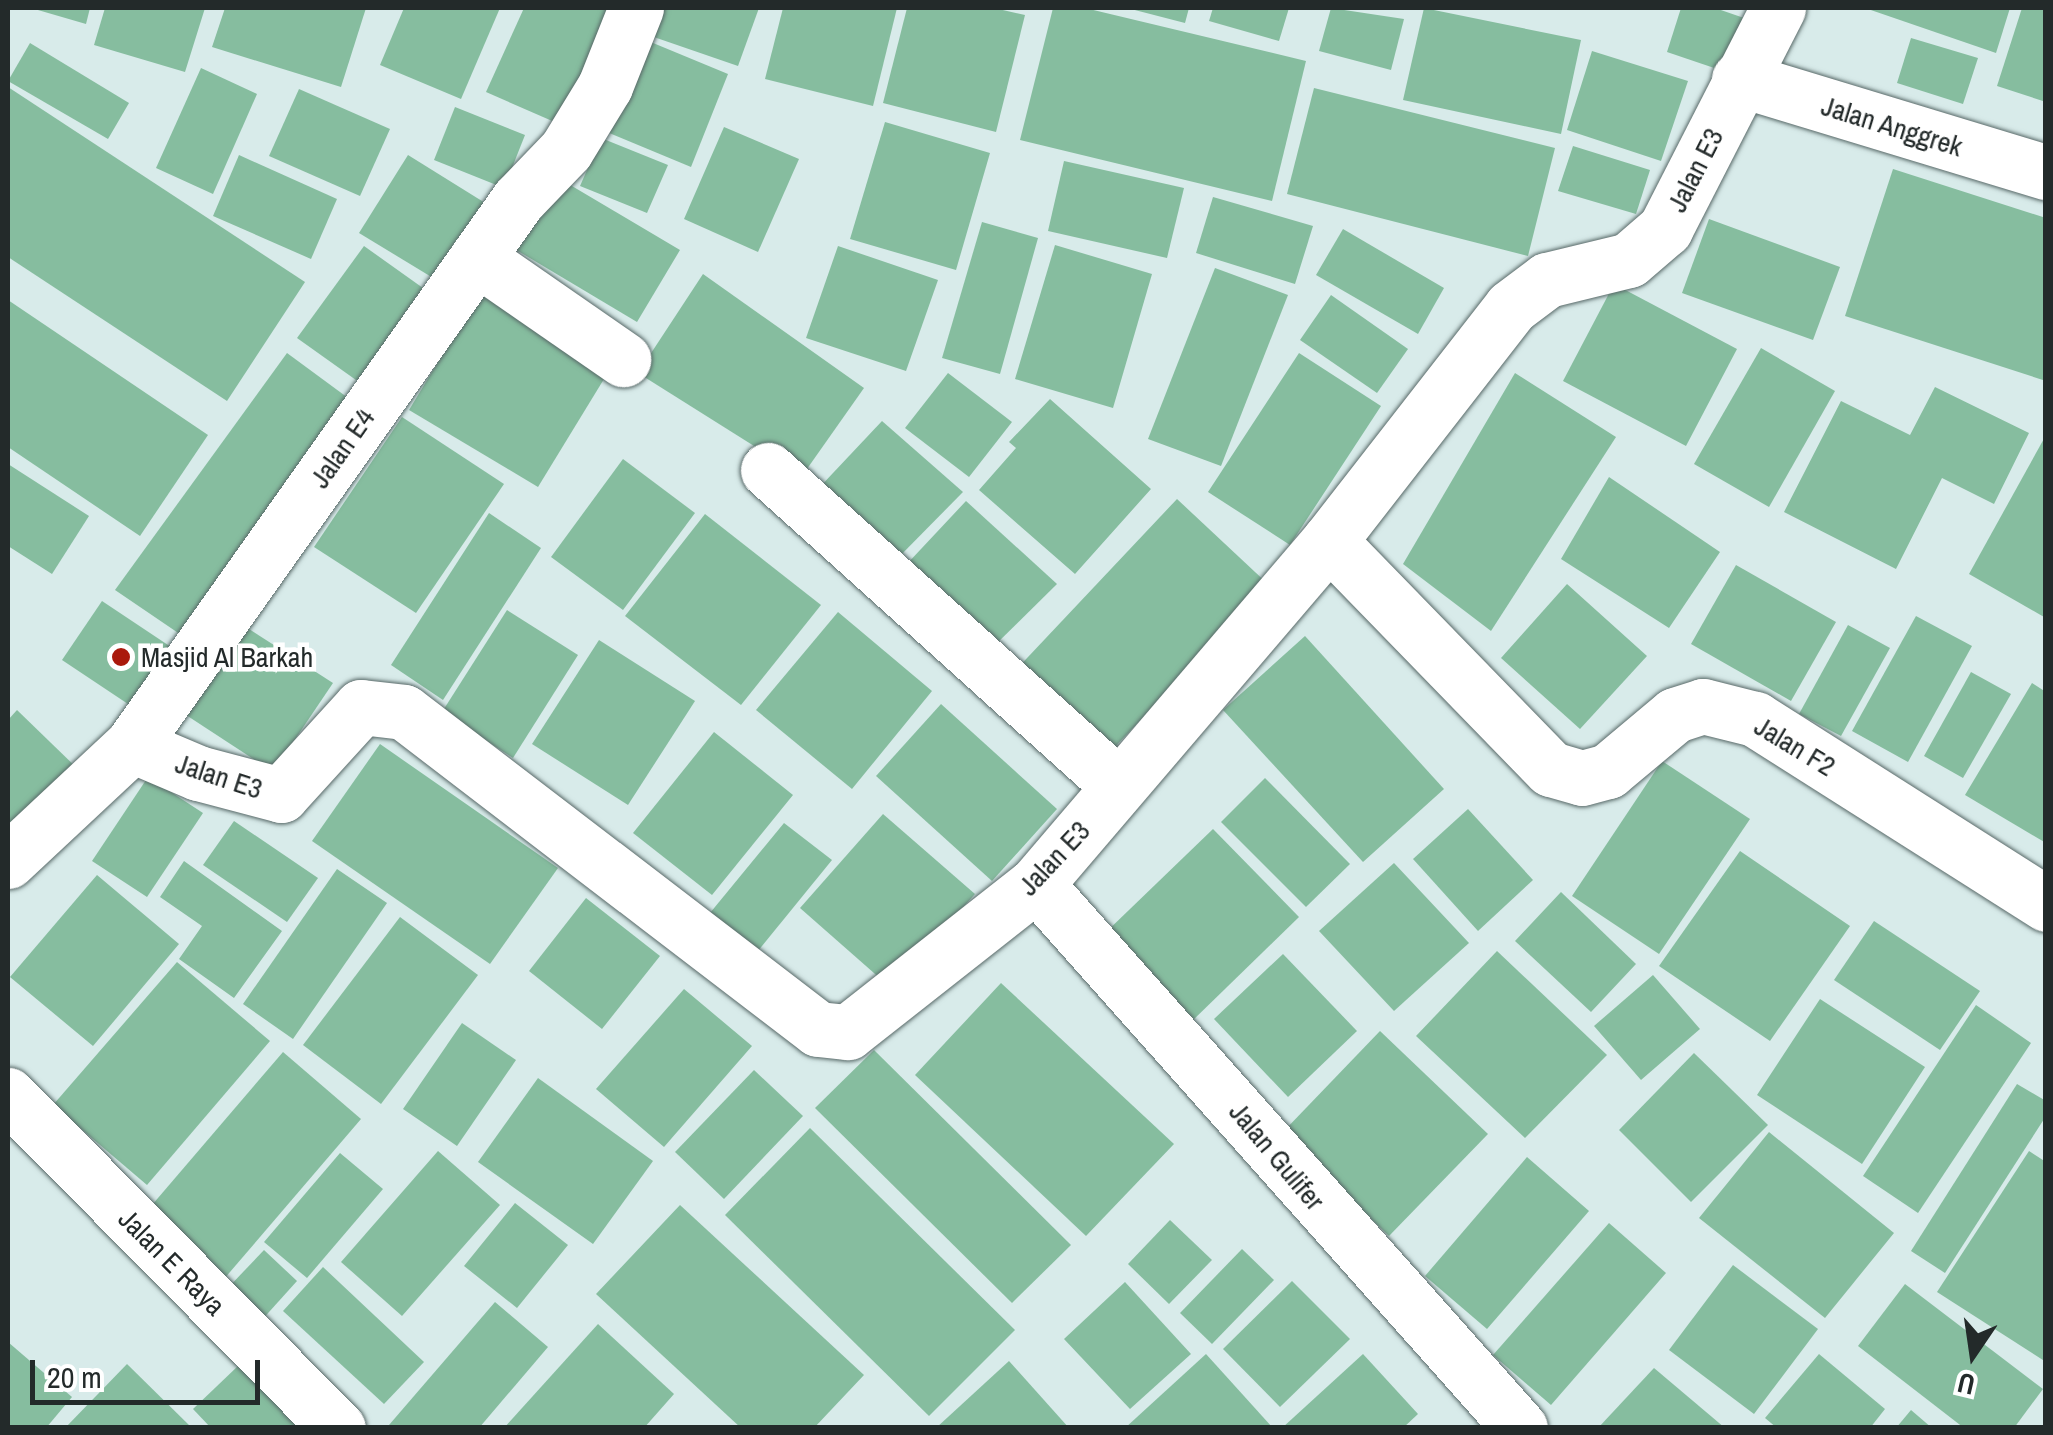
<!DOCTYPE html>
<html>
<head>
<meta charset="utf-8">
<style>
	body { margin:0 }
	#map { position:relative; width:2053px; height:1435px; overflow:hidden; background:#d8ebea; font-family:"Archivo Narrow",sans-serif }
	div>[style] { position:absolute }
	.building>* { inset:0; background:#86bd9f }
	.roads { filter:drop-shadow(0 0 2px #586968) drop-shadow(0 0 2px #586968) }
	.street>* { height:55px; margin:-27.5px; padding:0 27.5px; transform-origin:27.5px; border-radius:27.5px; background:#fff }
	.dots>* { width:28px; height:28px; translate:-50% -50%; box-sizing:border-box; border:5px solid #fff; border-radius:50% }
	span { translate:-50% -50%; white-space:nowrap; text-align:center; line-height:1.15; -webkit-text-stroke:9px #fff; paint-order:stroke }
	.street-label { font-size:28px; color:#232a2a }
	.poi-label { font-size:28px; color:#232a2a }
	.left { translate:0 -50%; text-align:left }
	.frame { position:absolute; inset:0; border:10px solid #232a2a; pointer-events:none }
	.north { position:absolute; left:1923px; top:1305px; width:100px; height:100px; -webkit-text-stroke:8px #fff; paint-order:stroke; rotate:193deg; font-size:28px; font-weight:700; line-height:40px; text-align:center; color:#232a2a }
	.north::after { content:''; display:block; margin:auto; width:35px; height:45px; background:#232a2a; clip-path:polygon(50% 0,100% 100%,50% 72%,0 100%) }
	.scale { position:absolute; left:30px; top:1360px; width:230px; height:45px; box-sizing:border-box; border:5px solid #232a2a; border-top:0; padding-left:12px; font-size:30px; line-height:35px; white-space:nowrap; color:#232a2a; -webkit-text-stroke:8px #fff; paint-order:stroke }
</style>
</head>
<body>
<div id="map">
	<div class="building">
		<i style="clip-path:polygon(31px 8px,90px 8px,86px 24px)"></i>
		<i style="clip-path:polygon(105px 8px,205px 8px,185px 72px,94px 45px)"></i>
		<i style="clip-path:polygon(225px 8px,366px 8px,341px 87px,212px 47px)"></i>
		<i style="clip-path:polygon(404px 8px,500px 8px,461px 99px,380px 65px)"></i>
		<i style="clip-path:polygon(524px 8px,620px 8px,566px 127px,486px 92px)"></i>
		<i style="clip-path:polygon(657px 8px,759px 8px,738px 66px,648px 35px)"></i>
		<i style="clip-path:polygon(783px 8px,897px 8px,873px 106px,765px 79px)"></i>
		<i style="clip-path:polygon(907px 8px,994px 8px,1025px 15px,996px 132px,883px 103px)"></i>
		<i style="clip-path:polygon(1053px 8px,1085px 8px,1306px 61px,1272px 201px,1020px 140px)"></i>
		<i style="clip-path:polygon(1127px 8px,1189px 8px,1185px 23px)"></i>
		<i style="clip-path:polygon(1213px 8px,1289px 8px,1279px 41px,1209px 21px)"></i>
		<i style="clip-path:polygon(1331px 8px,1404px 19px,1391px 70px,1319px 51px)"></i>
		<i style="clip-path:polygon(1424px 8px,1581px 40px,1561px 134px,1403px 100px)"></i>
		<i style="clip-path:polygon(1681px 8px,1715px 8px,1744px 18px,1726px 72px,1667px 52px)"></i>
		<i style="clip-path:polygon(1865px 8px,2010px 8px,1996px 53px)"></i>
		<i style="clip-path:polygon(2022px 8px,2046px 8px,2046px 102px,1997px 86px)"></i>
		<i style="clip-path:polygon(641px 38px,728px 74px,691px 167px,602px 130px)"></i>
		<i style="clip-path:polygon(1911px 38px,1978px 58px,1963px 104px,1897px 83px)"></i>
		<i style="clip-path:polygon(30px 43px,129px 103px,108px 139px,8px 81px)"></i>
		<i style="clip-path:polygon(1592px 51px,1688px 81px,1661px 161px,1567px 130px)"></i>
		<i style="clip-path:polygon(201px 68px,257px 94px,213px 194px,156px 168px)"></i>
		<i style="clip-path:polygon(8px 87px,305px 282px,227px 401px,8px 257px)"></i>
		<i style="clip-path:polygon(1314px 88px,1555px 148px,1528px 256px,1287px 194px)"></i>
		<i style="clip-path:polygon(299px 89px,390px 129px,360px 196px,269px 156px)"></i>
		<i style="clip-path:polygon(455px 107px,525px 135px,504px 188px,434px 160px)"></i>
		<i style="clip-path:polygon(885px 122px,990px 153px,956px 270px,850px 239px)"></i>
		<i style="clip-path:polygon(724px 127px,799px 159px,758px 252px,684px 219px)"></i>
		<i style="clip-path:polygon(601px 138px,668px 165px,647px 213px,580px 186px)"></i>
		<i style="clip-path:polygon(1573px 146px,1650px 170px,1636px 214px,1558px 191px)"></i>
		<i style="clip-path:polygon(239px 155px,337px 199px,311px 259px,213px 216px)"></i>
		<i style="clip-path:polygon(408px 155px,490px 206px,443px 284px,359px 233px)"></i>
		<i style="clip-path:polygon(1064px 161px,1184px 188px,1167px 258px,1048px 231px)"></i>
		<i style="clip-path:polygon(1893px 169px,2046px 218px,2046px 381px,1845px 316px)"></i>
		<i style="clip-path:polygon(550px 173px,680px 250px,637px 322px,508px 245px)"></i>
		<i style="clip-path:polygon(1213px 197px,1313px 226px,1295px 284px,1196px 253px)"></i>
		<i style="clip-path:polygon(1709px 219px,1840px 267px,1813px 340px,1682px 293px)"></i>
		<i style="clip-path:polygon(982px 222px,1038px 238px,1000px 374px,942px 358px)"></i>
		<i style="clip-path:polygon(1343px 229px,1444px 288px,1418px 334px,1316px 275px)"></i>
		<i style="clip-path:polygon(1055px 245px,1152px 274px,1113px 408px,1015px 379px)"></i>
		<i style="clip-path:polygon(364px 246px,437px 298px,370px 390px,297px 338px)"></i>
		<i style="clip-path:polygon(838px 246px,938px 280px,906px 371px,806px 338px)"></i>
		<i style="clip-path:polygon(1215px 268px,1288px 295px,1221px 466px,1148px 439px)"></i>
		<i style="clip-path:polygon(703px 274px,864px 388px,802px 476px,638px 373px)"></i>
		<i style="clip-path:polygon(485px 284px,615px 361px,538px 487px,409px 410px)"></i>
		<i style="clip-path:polygon(1614px 284px,1737px 349px,1686px 446px,1563px 381px)"></i>
		<i style="clip-path:polygon(1331px 295px,1408px 349px,1377px 393px,1300px 340px)"></i>
		<i style="clip-path:polygon(8px 300px,208px 435px,140px 536px,8px 447px)"></i>
		<i style="clip-path:polygon(1761px 348px,1835px 391px,1769px 507px,1694px 464px)"></i>
		<i style="clip-path:polygon(287px 353px,359px 406px,190px 641px,115px 590px)"></i>
		<i style="clip-path:polygon(1299px 353px,1381px 406px,1290px 545px,1208px 492px)"></i>
		<i style="clip-path:polygon(948px 373px,1012px 422px,969px 477px,905px 428px)"></i>
		<i style="clip-path:polygon(1515px 373px,1616px 437px,1491px 631px,1403px 564px)"></i>
		<i style="clip-path:polygon(1935px 387px,2029px 433px,1994px 504px,1942px 478px,1896px 569px,1784px 512px,1841px 401px,1910px 435px)"></i>
		<i style="clip-path:polygon(1050px 399px,1151px 489px,1075px 574px,979px 490px,1016px 448px,1009px 442px)"></i>
		<i style="clip-path:polygon(402px 417px,504px 484px,416px 613px,314px 547px)"></i>
		<i style="clip-path:polygon(882px 421px,963px 492px,894px 562px,817px 490px)"></i>
		<i style="clip-path:polygon(2046px 435px,2046px 615px,2044px 617px,1969px 574px)"></i>
		<i style="clip-path:polygon(623px 459px,695px 513px,623px 610px,551px 557px)"></i>
		<i style="clip-path:polygon(8px 464px,89px 516px,52px 574px,8px 546px)"></i>
		<i style="clip-path:polygon(1609px 477px,1720px 552px,1669px 628px,1561px 559px)"></i>
		<i style="clip-path:polygon(1177px 499px,1270px 586px,1105px 757px,1012px 674px)"></i>
		<i style="clip-path:polygon(966px 501px,1057px 584px,991px 649px,906px 565px)"></i>
		<i style="clip-path:polygon(489px 513px,541px 548px,443px 700px,391px 665px)"></i>
		<i style="clip-path:polygon(705px 514px,821px 605px,741px 705px,625px 616px)"></i>
		<i style="clip-path:polygon(1736px 565px,1836px 622px,1791px 701px,1691px 644px)"></i>
		<i style="clip-path:polygon(1567px 584px,1647px 656px,1580px 729px,1501px 658px)"></i>
		<i style="clip-path:polygon(102px 601px,180px 653px,140px 712px,62px 660px)"></i>
		<i style="clip-path:polygon(507px 610px,578px 655px,513px 758px,442px 712px)"></i>
		<i style="clip-path:polygon(838px 612px,932px 691px,852px 789px,756px 710px)"></i>
		<i style="clip-path:polygon(1916px 616px,1972px 646px,1908px 762px,1852px 731px)"></i>
		<i style="clip-path:polygon(241px 624px,333px 683px,273px 772px,183px 713px)"></i>
		<i style="clip-path:polygon(1848px 625px,1890px 648px,1841px 736px,1799px 714px)"></i>
		<i style="clip-path:polygon(1305px 636px,1444px 789px,1363px 862px,1223px 710px)"></i>
		<i style="clip-path:polygon(599px 640px,695px 701px,628px 805px,532px 744px)"></i>
		<i style="clip-path:polygon(1971px 672px,2011px 694px,1963px 778px,1924px 756px)"></i>
		<i style="clip-path:polygon(2032px 683px,2046px 692px,2046px 843px,1965px 795px)"></i>
		<i style="clip-path:polygon(941px 704px,1057px 809px,992px 881px,876px 776px)"></i>
		<i style="clip-path:polygon(17px 710px,81px 772px,8px 849px,8px 720px)"></i>
		<i style="clip-path:polygon(714px 732px,793px 795px,712px 895px,633px 833px)"></i>
		<i style="clip-path:polygon(380px 744px,558px 868px,490px 964px,312px 841px)"></i>
		<i style="clip-path:polygon(1662px 761px,1750px 819px,1659px 954px,1572px 896px)"></i>
		<i style="clip-path:polygon(148px 777px,203px 813px,147px 897px,92px 861px)"></i>
		<i style="clip-path:polygon(1265px 778px,1350px 864px,1306px 907px,1221px 822px)"></i>
		<i style="clip-path:polygon(1468px 809px,1533px 880px,1478px 931px,1413px 859px)"></i>
		<i style="clip-path:polygon(883px 814px,975px 894px,891px 988px,800px 908px)"></i>
		<i style="clip-path:polygon(234px 821px,318px 878px,287px 922px,203px 865px)"></i>
		<i style="clip-path:polygon(784px 823px,832px 860px,758px 951px,710px 913px)"></i>
		<i style="clip-path:polygon(1213px 829px,1299px 917px,1189px 1024px,1102px 936px)"></i>
		<i style="clip-path:polygon(1740px 851px,1850px 926px,1770px 1041px,1659px 966px)"></i>
		<i style="clip-path:polygon(184px 861px,282px 931px,234px 998px,179px 959px,202px 926px,160px 897px)"></i>
		<i style="clip-path:polygon(1394px 863px,1469px 943px,1394px 1011px,1319px 931px)"></i>
		<i style="clip-path:polygon(337px 869px,387px 903px,293px 1039px,243px 1004px)"></i>
		<i style="clip-path:polygon(97px 875px,179px 944px,93px 1046px,10px 977px)"></i>
		<i style="clip-path:polygon(1561px 892px,1636px 964px,1591px 1012px,1515px 941px)"></i>
		<i style="clip-path:polygon(586px 898px,660px 956px,602px 1029px,529px 971px)"></i>
		<i style="clip-path:polygon(400px 917px,478px 975px,381px 1104px,303px 1045px)"></i>
		<i style="clip-path:polygon(1874px 921px,1980px 991px,1940px 1050px,1834px 980px)"></i>
		<i style="clip-path:polygon(1497px 951px,1607px 1055px,1525px 1138px,1416px 1036px)"></i>
		<i style="clip-path:polygon(1283px 954px,1357px 1031px,1288px 1097px,1214px 1019px)"></i>
		<i style="clip-path:polygon(177px 962px,270px 1041px,147px 1185px,53px 1105px)"></i>
		<i style="clip-path:polygon(1653px 975px,1700px 1029px,1641px 1080px,1594px 1026px)"></i>
		<i style="clip-path:polygon(1001px 983px,1174px 1144px,1086px 1236px,915px 1075px)"></i>
		<i style="clip-path:polygon(684px 989px,752px 1046px,664px 1147px,596px 1089px)"></i>
		<i style="clip-path:polygon(1820px 999px,1925px 1067px,1862px 1164px,1757px 1095px)"></i>
		<i style="clip-path:polygon(1976px 1005px,2031px 1043px,1918px 1213px,1863px 1176px)"></i>
		<i style="clip-path:polygon(462px 1023px,516px 1060px,457px 1146px,403px 1109px)"></i>
		<i style="clip-path:polygon(1380px 1031px,1488px 1134px,1389px 1236px,1282px 1133px)"></i>
		<i style="clip-path:polygon(874px 1050px,1071px 1245px,1012px 1303px,815px 1108px)"></i>
		<i style="clip-path:polygon(283px 1052px,361px 1119px,224px 1279px,146px 1212px)"></i>
		<i style="clip-path:polygon(1694px 1053px,1768px 1125px,1691px 1202px,1619px 1130px)"></i>
		<i style="clip-path:polygon(754px 1070px,803px 1116px,724px 1199px,675px 1152px)"></i>
		<i style="clip-path:polygon(538px 1078px,653px 1161px,593px 1244px,478px 1162px)"></i>
		<i style="clip-path:polygon(2017px 1084px,2046px 1101px,2046px 1116px,1945px 1273px,1911px 1251px)"></i>
		<i style="clip-path:polygon(810px 1128px,1015px 1330px,929px 1416px,725px 1215px)"></i>
		<i style="clip-path:polygon(1769px 1132px,1894px 1233px,1825px 1318px,1699px 1218px)"></i>
		<i style="clip-path:polygon(438px 1151px,500px 1205px,402px 1316px,341px 1262px)"></i>
		<i style="clip-path:polygon(2029px 1151px,2046px 1162px,2046px 1362px,1937px 1292px)"></i>
		<i style="clip-path:polygon(340px 1153px,383px 1189px,307px 1278px,264px 1242px)"></i>
		<i style="clip-path:polygon(1527px 1157px,1589px 1211px,1487px 1329px,1425px 1276px)"></i>
		<i style="clip-path:polygon(515px 1203px,568px 1245px,517px 1308px,464px 1266px)"></i>
		<i style="clip-path:polygon(680px 1205px,864px 1375px,814px 1428px,741px 1428px,596px 1294px)"></i>
		<i style="clip-path:polygon(1170px 1220px,1212px 1260px,1169px 1304px,1128px 1264px)"></i>
		<i style="clip-path:polygon(1609px 1223px,1666px 1273px,1551px 1405px,1493px 1355px)"></i>
		<i style="clip-path:polygon(1242px 1249px,1274px 1280px,1212px 1344px,1180px 1313px)"></i>
		<i style="clip-path:polygon(264px 1250px,297px 1281px,260px 1322px,225px 1291px)"></i>
		<i style="clip-path:polygon(1733px 1265px,1818px 1329px,1754px 1414px,1669px 1350px)"></i>
		<i style="clip-path:polygon(323px 1267px,424px 1362px,384px 1404px,283px 1311px)"></i>
		<i style="clip-path:polygon(1292px 1281px,1350px 1339px,1280px 1407px,1223px 1349px)"></i>
		<i style="clip-path:polygon(1125px 1282px,1191px 1354px,1130px 1409px,1064px 1339px)"></i>
		<i style="clip-path:polygon(1905px 1284px,2043px 1389px,2014px 1428px,1964px 1428px,1858px 1346px)"></i>
		<i style="clip-path:polygon(495px 1302px,548px 1347px,479px 1428px,389px 1425px)"></i>
		<i style="clip-path:polygon(598px 1324px,674px 1394px,644px 1428px,504px 1428px)"></i>
		<i style="clip-path:polygon(8px 1342px,72px 1397px,46px 1428px,8px 1428px)"></i>
		<i style="clip-path:polygon(1206px 1354px,1273px 1428px,1125px 1428px)"></i>
		<i style="clip-path:polygon(1363px 1354px,1418px 1414px,1403px 1428px,1282px 1428px)"></i>
		<i style="clip-path:polygon(1819px 1354px,1885px 1409px,1870px 1428px,1777px 1428px,1765px 1418px)"></i>
		<i style="clip-path:polygon(1009px 1361px,1069px 1428px,936px 1428px)"></i>
		<i style="clip-path:polygon(127px 1364px,192px 1428px,65px 1428px)"></i>
		<i style="clip-path:polygon(239px 1365px,302px 1428px,211px 1428px,193px 1409px)"></i>
		<i style="clip-path:polygon(1654px 1368px,1725px 1428px,1598px 1428px)"></i>
		<i style="clip-path:polygon(1911px 1410px,1932px 1428px,1896px 1428px)"></i>
	</div>
	<div class="roads">
		<div class="street">
			<i style="left:1739px;top:79px;width:321px;rotate:16.9deg"></i>
			<i style="left:477px;top:258px;width:178px;rotate:34.7deg"></i>
			<i style="left:768px;top:470px;width:472px;rotate:42deg"></i>
			<i style="left:1329px;top:541px;width:318px;rotate:45.8deg"></i>
			<i style="left:1551px;top:769px;width:32px;rotate:16deg"></i>
			<i style="left:1582px;top:778px;width:27px;rotate:-15deg"></i>
			<i style="left:1608px;top:771px;width:87px;rotate:-39.9deg"></i>
			<i style="left:1675px;top:715px;width:29px;rotate:-18deg"></i>
			<i style="left:1703px;top:706px;width:54px;rotate:14deg"></i>
			<i style="left:1755px;top:719px;width:345px;rotate:32.4deg"></i>
			<i style="left:132px;top:745px;width:72px;rotate:23deg"></i>
			<i style="left:198px;top:773px;width:86px;rotate:14.8deg"></i>
			<i style="left:281px;top:795px;width:119px;rotate:-47.7deg"></i>
			<i style="left:361px;top:707px;width:43px;rotate:6.6deg"></i>
			<i style="left:404px;top:712px;width:521px;rotate:37.44deg"></i>
			<i style="left:818px;top:1029px;width:30px;rotate:6deg"></i>
			<i style="left:848px;top:1032px;width:239px;rotate:-38.2deg"></i>
			<i style="left:1036px;top:884px;width:451px;rotate:-49.5deg"></i>
			<i style="left:1329px;top:541px;width:296px;rotate:-52.1deg"></i>
			<i style="left:1511px;top:307px;width:45px;rotate:-36.9deg"></i>
			<i style="left:1547px;top:280px;width:84px;rotate:-13.7deg"></i>
			<i style="left:1629px;top:260px;width:48px;rotate:-40.7deg"></i>
			<i style="left:1665px;top:229px;width:248px;rotate:-62.9deg"></i>
			<i style="left:8px;top:861px;width:170px;rotate:-43.1deg"></i>
			<i style="left:132px;top:745px;width:668px;rotate:-54.69deg"></i>
			<i style="left:518px;top:200px;width:69px;rotate:-46.2deg"></i>
			<i style="left:566px;top:150px;width:75px;rotate:-58.6deg"></i>
			<i style="left:605px;top:86px;width:84px;rotate:-68.3deg"></i>
			<i style="left:1036px;top:884px;width:728px;rotate:48.34deg"></i>
			<i style="left:8px;top:1095px;width:469px;rotate:45.3deg"></i>
		</div>
	</div>
	<div class="dots">
		<i style="left:121px;top:657px;background:#aa190c"></i>
	</div>
	<div class="street-label">
		<span style="left:1892px;top:126px;rotate:17deg">Jalan Anggrek</span>
		<span style="left:1695px;top:170px;rotate:-63deg">Jalan E3</span>
		<span style="left:342px;top:448px;rotate:-55deg">Jalan E4</span>
		<span style="left:1795px;top:746px;rotate:31deg">Jalan F2</span>
		<span style="left:219px;top:776px;rotate:18deg">Jalan E3</span>
		<span style="left:1054px;top:858px;rotate:-47deg">Jalan E3</span>
		<span style="left:1277px;top:1156px;rotate:50deg">Jalan Gulifer</span>
		<span style="left:172px;top:1262px;rotate:45deg">Jalan E Raya</span>
	</div>
	<div class="poi-label">
		<span class="left" style="left:141px;top:657px">Masjid Al Barkah</span>
	</div>
	<div class="frame"></div>
	<div class="north">U</div>
	<div class="scale">20 m</div>
</div>
</body>
</html>
